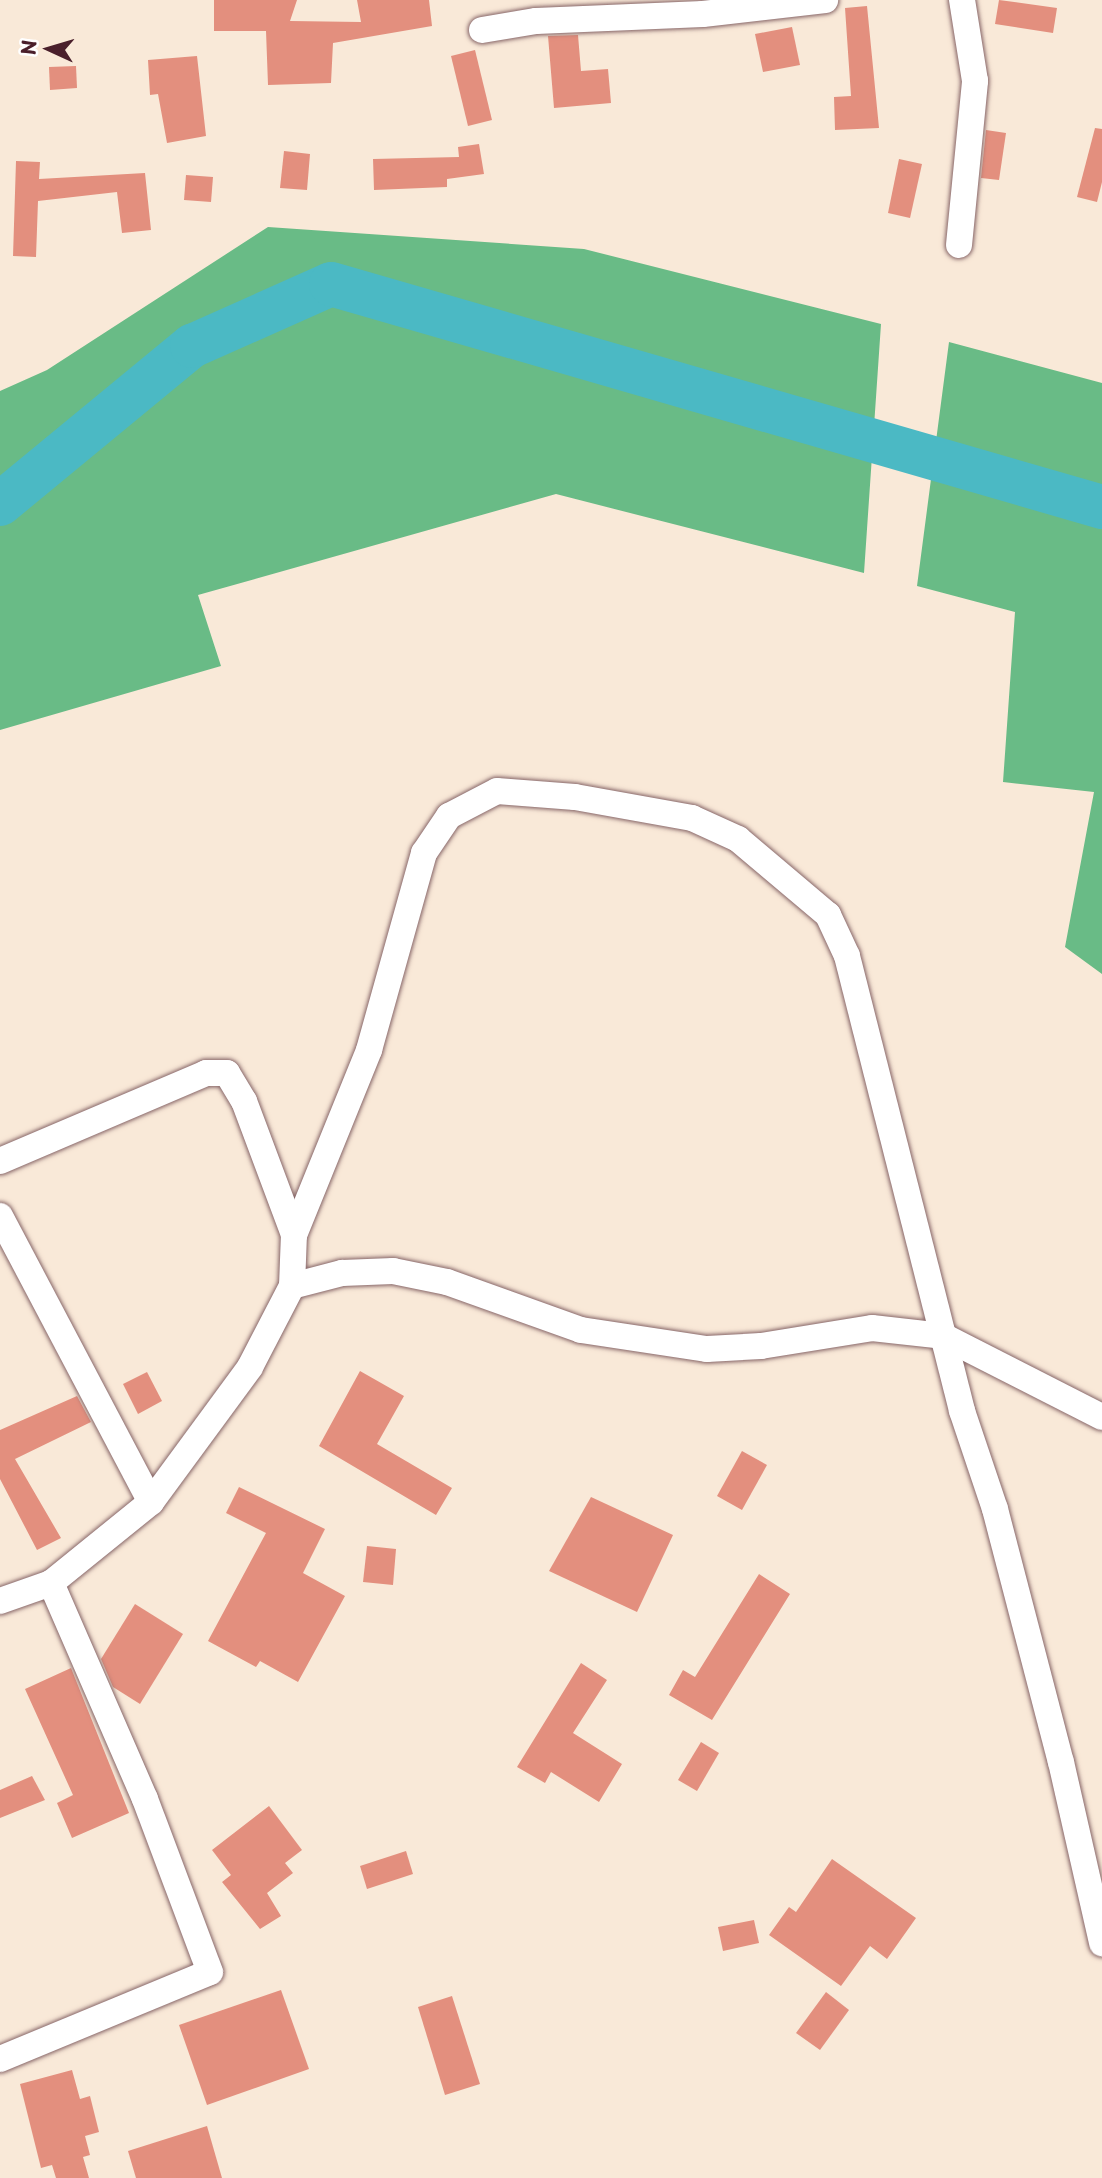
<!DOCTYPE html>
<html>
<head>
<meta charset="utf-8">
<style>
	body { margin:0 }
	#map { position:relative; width:1102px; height:2178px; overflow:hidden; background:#f9e9d8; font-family:"Playpen Sans",sans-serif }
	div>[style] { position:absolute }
	.forest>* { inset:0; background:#69bb86 }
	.river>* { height:44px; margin:-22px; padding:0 22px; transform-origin:22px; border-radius:22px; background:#4bb9c4 }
	.building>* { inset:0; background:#e38f7e }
	.roads { filter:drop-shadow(0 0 2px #876668) drop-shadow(0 0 2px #876668) }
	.minor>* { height:26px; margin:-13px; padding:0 13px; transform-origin:13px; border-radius:13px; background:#fff }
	span { translate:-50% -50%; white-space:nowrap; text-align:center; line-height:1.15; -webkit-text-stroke:7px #fff; paint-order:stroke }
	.north { position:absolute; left:14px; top:14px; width:70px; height:70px; -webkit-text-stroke:5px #fff; paint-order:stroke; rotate:274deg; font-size:19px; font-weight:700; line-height:28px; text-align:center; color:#4a1f2b }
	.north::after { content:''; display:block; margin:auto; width:24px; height:32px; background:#4a1f2b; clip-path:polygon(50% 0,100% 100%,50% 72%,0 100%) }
</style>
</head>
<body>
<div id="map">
	<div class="forest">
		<i style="clip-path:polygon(268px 227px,584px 249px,881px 324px,864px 573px,556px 494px,198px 595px,221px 666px,0 730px,0 391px,47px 370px)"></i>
		<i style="clip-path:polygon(949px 342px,1102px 383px,1102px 974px,1065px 947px,1094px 792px,1003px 782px,1015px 612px,917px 586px)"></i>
	</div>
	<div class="river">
		<i style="left:0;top:504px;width:249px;rotate:-39.5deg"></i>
		<i style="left:192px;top:346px;width:152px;rotate:-24deg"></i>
		<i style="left:331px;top:284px;width:803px;rotate:16.13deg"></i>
	</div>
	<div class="building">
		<i style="clip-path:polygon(214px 0,297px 0,290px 21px,361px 22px,357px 0,429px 0,432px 26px,333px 43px,331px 83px,268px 85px,266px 31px,214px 31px)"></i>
		<i style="clip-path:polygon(999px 0,1057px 8px,1053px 33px,995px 24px)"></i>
		<i style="clip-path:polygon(867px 6px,879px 128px,835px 130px,834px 97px,851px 96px,845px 8px)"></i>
		<i style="clip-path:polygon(792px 27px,800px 65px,763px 72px,755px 34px)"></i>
		<i style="clip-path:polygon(578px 35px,581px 71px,608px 69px,611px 103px,554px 108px,548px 36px)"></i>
		<i style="clip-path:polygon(475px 50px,492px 120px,468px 126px,451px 56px)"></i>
		<i style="clip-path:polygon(197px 56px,206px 136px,167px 143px,158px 94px,150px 95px,148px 60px)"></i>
		<i style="clip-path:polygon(76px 66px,77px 88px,50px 90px,49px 67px)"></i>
		<i style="clip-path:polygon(1095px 128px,1102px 129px,1102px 182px,1097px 202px,1077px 197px)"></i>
		<i style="clip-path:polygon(986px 130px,1006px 133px,999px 180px,981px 178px)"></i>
		<i style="clip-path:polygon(479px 144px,484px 174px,447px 179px,447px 187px,374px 190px,373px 159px,459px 157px,458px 147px)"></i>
		<i style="clip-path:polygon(284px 151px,310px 154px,307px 190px,280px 188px)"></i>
		<i style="clip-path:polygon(899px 159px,922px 164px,910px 218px,888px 213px)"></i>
		<i style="clip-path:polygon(16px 161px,40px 162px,39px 179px,145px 173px,151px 230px,122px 233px,117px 192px,38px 201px,36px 257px,13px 256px)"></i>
		<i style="clip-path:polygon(186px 175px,213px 177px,211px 202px,184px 200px)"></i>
		<i style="clip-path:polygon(360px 1371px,404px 1396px,377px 1444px,452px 1488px,436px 1515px,319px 1446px)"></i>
		<i style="clip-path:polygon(147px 1372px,162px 1401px,138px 1414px,123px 1384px)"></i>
		<i style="clip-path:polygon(77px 1396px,91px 1422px,15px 1459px,61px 1538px,37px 1550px,0 1479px,0 1430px)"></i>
		<i style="clip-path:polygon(742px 1451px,767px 1465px,742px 1510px,717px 1496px)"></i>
		<i style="clip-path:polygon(239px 1487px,325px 1529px,303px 1573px,345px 1596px,298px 1682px,260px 1661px,256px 1667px,208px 1641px,266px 1533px,226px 1513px)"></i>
		<i style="clip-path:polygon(591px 1497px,673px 1535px,637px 1612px,549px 1571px)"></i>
		<i style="clip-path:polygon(367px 1546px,396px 1549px,393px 1585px,363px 1582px)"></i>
		<i style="clip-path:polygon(759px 1574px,790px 1594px,712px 1720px,669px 1695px,683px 1670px,695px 1677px)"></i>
		<i style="clip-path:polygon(135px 1604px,183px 1634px,140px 1704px,113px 1687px,101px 1659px)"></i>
		<i style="clip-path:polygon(581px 1663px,607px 1680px,573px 1733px,622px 1764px,599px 1802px,551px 1772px,545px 1783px,517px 1767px)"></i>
		<i style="clip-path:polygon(71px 1668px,129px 1813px,72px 1838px,57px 1803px,73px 1795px,25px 1689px)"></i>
		<i style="clip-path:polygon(701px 1742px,719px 1753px,697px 1791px,678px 1780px)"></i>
		<i style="clip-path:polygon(32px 1776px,45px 1800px,0 1818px,0 1790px)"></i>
		<i style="clip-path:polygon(269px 1806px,302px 1850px,285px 1863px,293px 1873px,267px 1893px,281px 1916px,260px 1929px,222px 1882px,231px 1875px,212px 1850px)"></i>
		<i style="clip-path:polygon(406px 1851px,413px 1874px,367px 1889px,360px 1866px)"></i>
		<i style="clip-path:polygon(832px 1859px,916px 1918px,887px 1959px,870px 1946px,841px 1986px,769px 1935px,789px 1907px,796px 1912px)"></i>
		<i style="clip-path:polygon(754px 1920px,759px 1943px,723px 1951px,718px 1927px)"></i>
		<i style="clip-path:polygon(281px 1990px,309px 2069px,207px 2105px,179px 2025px)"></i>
		<i style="clip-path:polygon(826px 1992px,849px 2010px,820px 2050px,796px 2033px)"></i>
		<i style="clip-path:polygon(452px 1996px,480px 2084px,445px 2095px,418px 2007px)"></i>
		<i style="clip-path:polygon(72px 2070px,80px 2099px,90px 2096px,99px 2132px,85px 2136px,90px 2155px,83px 2157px,89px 2178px,56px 2178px,52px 2165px,41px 2168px,20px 2084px)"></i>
		<i style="clip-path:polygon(207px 2126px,222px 2178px,136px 2178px,128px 2151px)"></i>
	</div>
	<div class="roads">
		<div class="minor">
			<i style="left:482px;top:30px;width:55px;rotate:-9.5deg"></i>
			<i style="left:536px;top:21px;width:167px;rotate:-2.4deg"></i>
			<i style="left:703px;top:14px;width:123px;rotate:-6.5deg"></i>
			<i style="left:959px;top:245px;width:165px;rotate:-84.4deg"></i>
			<i style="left:975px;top:81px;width:82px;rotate:-99.1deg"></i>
			<i style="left:0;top:1161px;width:224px;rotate:-23.1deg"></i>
			<i style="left:206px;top:1073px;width:21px"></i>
			<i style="left:227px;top:1073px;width:33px;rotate:59deg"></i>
			<i style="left:244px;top:1101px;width:143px;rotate:69.5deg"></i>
			<i style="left:0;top:1216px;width:323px;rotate:62.2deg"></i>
			<i style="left:292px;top:1286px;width:51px;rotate:-87.8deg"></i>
			<i style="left:294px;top:1235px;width:200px;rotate:-67.9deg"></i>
			<i style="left:369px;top:1050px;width:205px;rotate:-74.4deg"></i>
			<i style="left:424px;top:853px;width:45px;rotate:-56deg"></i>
			<i style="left:449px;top:816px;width:54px;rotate:-27.5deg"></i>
			<i style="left:497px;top:791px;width:78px;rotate:4.4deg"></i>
			<i style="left:575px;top:797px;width:119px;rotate:10.2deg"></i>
			<i style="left:692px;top:818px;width:51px;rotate:24.5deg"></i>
			<i style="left:738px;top:839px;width:118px;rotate:40.2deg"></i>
			<i style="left:828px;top:915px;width:45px;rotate:65.1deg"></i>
			<i style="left:847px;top:956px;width:469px;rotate:75.8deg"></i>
			<i style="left:962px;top:1411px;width:103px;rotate:71.4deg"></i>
			<i style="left:995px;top:1509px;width:261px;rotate:75.4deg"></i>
			<i style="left:1061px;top:1762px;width:186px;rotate:77.2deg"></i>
			<i style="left:0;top:1601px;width:54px;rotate:-19.4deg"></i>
			<i style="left:0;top:2059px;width:227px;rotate:-22.5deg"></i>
			<i style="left:210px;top:1972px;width:185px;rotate:-110.6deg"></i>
			<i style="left:145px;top:1799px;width:236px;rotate:-113.5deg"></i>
			<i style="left:51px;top:1583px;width:129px;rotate:-39deg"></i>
			<i style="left:151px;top:1502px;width:167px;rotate:-53.7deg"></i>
			<i style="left:250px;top:1367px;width:91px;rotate:-62.6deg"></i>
			<i style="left:292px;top:1286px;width:52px;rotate:-14.6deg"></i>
			<i style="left:342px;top:1273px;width:51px;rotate:-2.2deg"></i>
			<i style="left:393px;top:1271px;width:55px;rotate:11.5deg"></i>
			<i style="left:447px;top:1282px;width:142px;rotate:19.7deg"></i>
			<i style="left:581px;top:1330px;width:127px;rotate:8.6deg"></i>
			<i style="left:707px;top:1349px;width:54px;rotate:-3.2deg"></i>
			<i style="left:761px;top:1346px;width:112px;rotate:-9.2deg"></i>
			<i style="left:872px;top:1328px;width:71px;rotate:6.4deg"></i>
			<i style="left:943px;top:1336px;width:178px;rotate:27deg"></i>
		</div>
	</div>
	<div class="north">N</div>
</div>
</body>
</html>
